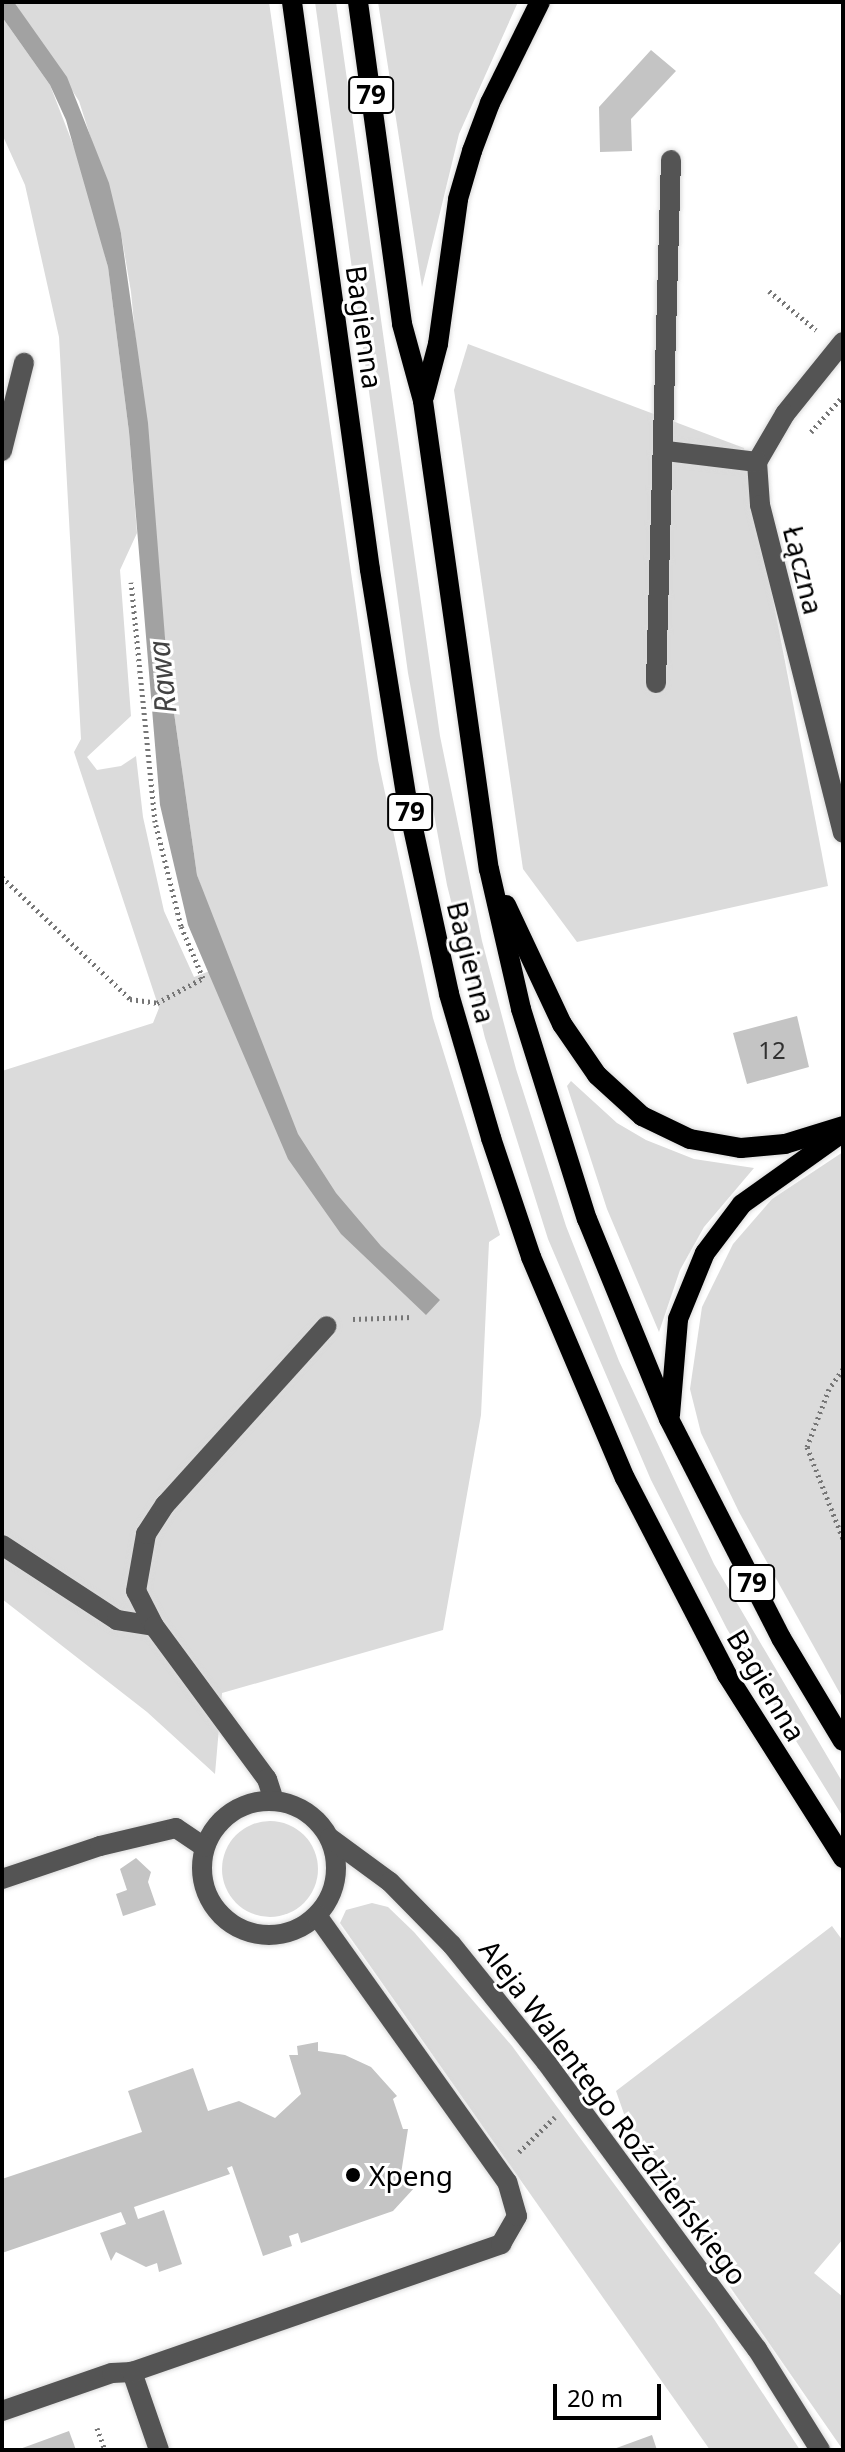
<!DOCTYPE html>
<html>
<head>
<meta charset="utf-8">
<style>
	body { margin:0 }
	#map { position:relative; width:845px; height:2452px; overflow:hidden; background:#fff; font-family:"Noto Sans",sans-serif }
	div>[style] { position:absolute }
	.green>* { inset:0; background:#dbdbdb }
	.round { border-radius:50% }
	.water>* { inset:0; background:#a2a2a2 }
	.building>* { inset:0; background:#c4c4c4 }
	.path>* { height:5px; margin-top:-2.5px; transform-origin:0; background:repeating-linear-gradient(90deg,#767676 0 2px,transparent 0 6px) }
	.roads { filter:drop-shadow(0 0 2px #dbdbdb) drop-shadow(0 0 2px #dbdbdb) }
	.minor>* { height:20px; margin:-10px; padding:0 10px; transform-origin:10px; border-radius:10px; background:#545454 }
	.minor>.ring { margin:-10px; padding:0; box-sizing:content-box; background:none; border:20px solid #545454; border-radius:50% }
	.major>* { height:20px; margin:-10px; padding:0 10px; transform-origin:10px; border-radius:10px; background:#000 }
	.dots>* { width:22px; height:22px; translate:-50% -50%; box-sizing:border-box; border:4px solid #fff; border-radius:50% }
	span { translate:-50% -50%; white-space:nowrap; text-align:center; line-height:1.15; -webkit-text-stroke:6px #fff; paint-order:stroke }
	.number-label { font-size:24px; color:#313131 }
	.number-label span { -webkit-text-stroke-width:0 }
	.shield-label span { padding:2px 6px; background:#fff; border:2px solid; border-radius:6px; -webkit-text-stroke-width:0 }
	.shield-label { font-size:26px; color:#000; font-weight:700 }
	.street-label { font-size:28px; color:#000 }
	.poi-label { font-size:28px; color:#000 }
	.left { translate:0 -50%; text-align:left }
	.water-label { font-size:30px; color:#434343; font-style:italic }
	.frame { position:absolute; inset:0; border:4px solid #000; pointer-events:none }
	.scale { position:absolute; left:553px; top:2384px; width:108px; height:36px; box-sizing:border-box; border:4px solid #000; border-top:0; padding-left:10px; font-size:24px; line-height:28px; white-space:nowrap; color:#000; -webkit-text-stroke:6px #fff; paint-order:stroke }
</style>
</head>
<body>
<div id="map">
	<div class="green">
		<i style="clip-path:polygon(14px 2px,269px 2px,378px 760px,433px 1018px,500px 1235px,489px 1242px,481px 1415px,443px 1630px,222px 1693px,215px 1774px,147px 1712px,2px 1599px,2px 1071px,153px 1023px,159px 1008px,74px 752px,81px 739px,59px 337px,25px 185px,2px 134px,2px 17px,50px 85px,84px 173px,108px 267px,129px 432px,137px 533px,120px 570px,131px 716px,87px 757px,97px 770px,121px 766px,136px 756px,143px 817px,164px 911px,194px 977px,228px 964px,197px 875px,167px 663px,131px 292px,121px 233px,79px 101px)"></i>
		<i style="clip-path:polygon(315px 2px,336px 2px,440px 736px,482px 941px,516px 1069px,566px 1226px,619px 1361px,714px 1564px,843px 1783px,843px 1817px,727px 1629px,651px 1480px,548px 1239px,485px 1038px,447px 885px,408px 673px)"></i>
		<i style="clip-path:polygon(378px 2px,518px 2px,459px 134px,422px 287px)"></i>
		<i style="clip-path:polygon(468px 344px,744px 448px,828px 886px,577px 942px,523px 869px,454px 390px)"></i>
		<i style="clip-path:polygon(571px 1081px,617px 1123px,646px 1140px,694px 1159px,754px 1168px,704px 1227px,680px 1270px,659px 1332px,607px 1209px,567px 1086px)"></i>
		<i style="clip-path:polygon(843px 1152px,843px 1699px,739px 1512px,701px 1433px,690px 1389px,702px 1307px,733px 1244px,772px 1199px)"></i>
		<i class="round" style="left:222px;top:1821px;width:96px;height:96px"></i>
		<i style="clip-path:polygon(372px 1903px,388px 1907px,414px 1932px,512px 2046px,714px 2319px,800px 2450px,710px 2450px,340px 1923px,346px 1910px)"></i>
		<i style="clip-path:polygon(832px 1926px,843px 1941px,843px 2239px,814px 2273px,843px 2297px,843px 2450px,638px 2154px,616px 2091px)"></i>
	</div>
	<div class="water">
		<i style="clip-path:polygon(2px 2px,14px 2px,67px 77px,109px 183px,121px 233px,148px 423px,167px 663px,197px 875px,298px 1134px,336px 1193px,381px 1246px,440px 1300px,426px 1315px,341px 1234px,288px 1159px,188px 925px,160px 805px,129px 432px,108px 267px,66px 120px,50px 85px,2px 17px)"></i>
	</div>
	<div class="building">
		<i style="clip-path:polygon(651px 50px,676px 71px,631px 119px,632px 151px,600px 152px,599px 107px)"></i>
		<i style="clip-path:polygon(797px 1016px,809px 1067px,747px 1084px,733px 1033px)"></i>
		<i style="clip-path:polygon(136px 1858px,151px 1872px,148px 1882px,156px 1905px,123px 1916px,116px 1894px,127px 1890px,120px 1869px)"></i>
		<i style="clip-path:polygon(318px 2042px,318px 2051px,345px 2055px,371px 2067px,397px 2096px,393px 2099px,403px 2129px,408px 2129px,400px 2180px,415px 2187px,393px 2211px,301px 2243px,298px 2233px,289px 2236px,292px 2246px,263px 2256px,232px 2166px,227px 2168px,230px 2174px,134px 2207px,138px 2219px,164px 2210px,182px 2264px,159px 2272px,157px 2263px,146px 2267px,116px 2252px,111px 2261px,100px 2233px,126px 2224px,121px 2212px,2px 2253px,2px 2179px,142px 2132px,128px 2091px,193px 2068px,208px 2111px,239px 2101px,275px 2118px,301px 2094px,289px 2055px,298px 2055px,297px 2046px)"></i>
		<i style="clip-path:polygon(69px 2431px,76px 2450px,17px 2450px)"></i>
		<i style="clip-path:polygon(652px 2435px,657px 2450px,611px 2450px)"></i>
	</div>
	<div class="path">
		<i style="left:769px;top:291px;width:61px;rotate:39.7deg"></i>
		<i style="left:811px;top:432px;width:48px;rotate:-48.4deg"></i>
		<i style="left:2px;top:877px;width:177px;rotate:43.6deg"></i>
		<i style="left:130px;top:999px;width:27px;rotate:8deg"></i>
		<i style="left:157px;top:1003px;width:52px;rotate:-28.5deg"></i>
		<i style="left:203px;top:978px;width:56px;rotate:-112.9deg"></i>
		<i style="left:181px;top:926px;width:107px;rotate:-104deg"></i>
		<i style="left:155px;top:822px;width:241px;rotate:-95.7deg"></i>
		<i style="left:353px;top:1319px;width:59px;rotate:-1.9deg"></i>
		<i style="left:843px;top:1369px;width:24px;rotate:125deg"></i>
		<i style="left:829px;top:1389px;width:62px;rotate:110.8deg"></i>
		<i style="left:807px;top:1447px;width:99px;rotate:68.6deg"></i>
		<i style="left:519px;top:2152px;width:50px;rotate:-44.2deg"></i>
		<i style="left:97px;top:2428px;width:23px;rotate:70deg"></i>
	</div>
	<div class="roads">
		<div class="minor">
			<i style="left:843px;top:342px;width:92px;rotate:128.9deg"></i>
			<i style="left:785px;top:414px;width:56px;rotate:120.3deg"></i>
			<i style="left:757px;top:462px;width:43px;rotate:86deg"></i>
			<i style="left:760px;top:505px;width:338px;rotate:75.8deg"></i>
			<i style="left:2px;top:451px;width:91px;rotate:-76deg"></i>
			<i style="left:666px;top:451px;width:92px;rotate:6.9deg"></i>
			<i style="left:656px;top:683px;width:523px;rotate:-88.36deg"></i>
			<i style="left:2px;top:1545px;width:137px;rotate:33.1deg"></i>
			<i style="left:117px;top:1620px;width:37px;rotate:9deg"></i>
			<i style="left:154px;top:1626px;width:39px;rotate:-117deg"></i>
			<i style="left:136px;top:1591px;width:58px;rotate:-80deg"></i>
			<i style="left:146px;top:1534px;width:35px;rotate:-57deg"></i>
			<i style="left:165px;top:1505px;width:241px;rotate:-47.9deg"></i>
			<i style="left:154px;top:1626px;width:190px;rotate:53.6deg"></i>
			<i style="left:267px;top:1779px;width:23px;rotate:72deg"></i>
			<i class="ring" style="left:202px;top:1801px;width:114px;height:114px"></i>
			<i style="left:330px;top:1838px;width:74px;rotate:36.3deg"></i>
			<i style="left:390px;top:1882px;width:88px;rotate:45.5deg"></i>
			<i style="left:452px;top:1945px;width:150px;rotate:51.2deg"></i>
			<i style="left:546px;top:2062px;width:356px;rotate:53.7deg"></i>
			<i style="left:757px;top:2349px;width:119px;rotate:58deg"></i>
			<i style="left:2px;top:1879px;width:103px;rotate:-18.6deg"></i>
			<i style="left:100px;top:1846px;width:78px;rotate:-13.3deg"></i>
			<i style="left:176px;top:1828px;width:34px;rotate:34deg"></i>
			<i style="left:2px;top:2411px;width:116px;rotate:-19.1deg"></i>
			<i style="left:112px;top:2373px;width:20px;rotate:-3deg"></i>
			<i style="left:159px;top:2450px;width:83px;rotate:-109.1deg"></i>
			<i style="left:132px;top:2372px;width:391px;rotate:-19.1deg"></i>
			<i style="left:501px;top:2244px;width:32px;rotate:-60deg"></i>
			<i style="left:517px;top:2216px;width:35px;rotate:-106deg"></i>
			<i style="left:507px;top:2182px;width:327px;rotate:-125.5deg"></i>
		</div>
		<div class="major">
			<i style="left:292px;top:2px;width:573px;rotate:82.18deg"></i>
			<i style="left:370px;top:570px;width:229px;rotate:80.9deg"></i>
			<i style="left:406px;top:796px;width:203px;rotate:77.7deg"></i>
			<i style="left:449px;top:994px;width:150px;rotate:73.7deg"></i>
			<i style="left:491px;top:1138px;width:126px;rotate:71.4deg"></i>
			<i style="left:531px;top:1257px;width:240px;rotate:67deg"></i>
			<i style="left:625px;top:1478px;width:222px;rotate:62.6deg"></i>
			<i style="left:727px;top:1675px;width:217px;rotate:57.6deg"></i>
			<i style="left:358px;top:2px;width:325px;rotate:82.2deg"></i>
			<i style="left:402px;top:324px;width:80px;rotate:74.7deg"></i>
			<i style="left:423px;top:401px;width:473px;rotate:82deg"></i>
			<i style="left:489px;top:869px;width:144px;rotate:77.1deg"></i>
			<i style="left:521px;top:1009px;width:220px;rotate:72.6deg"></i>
			<i style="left:587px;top:1219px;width:216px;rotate:67.7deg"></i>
			<i style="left:669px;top:1419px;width:246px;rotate:62.9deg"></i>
			<i style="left:781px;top:1638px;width:120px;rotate:59deg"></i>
			<i style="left:424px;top:397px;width:55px;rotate:-75.2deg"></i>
			<i style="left:438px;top:344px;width:146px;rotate:-82.1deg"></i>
			<i style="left:458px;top:199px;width:50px;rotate:-73.7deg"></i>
			<i style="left:472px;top:151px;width:51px;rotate:-69.4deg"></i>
			<i style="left:490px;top:103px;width:113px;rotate:-63.7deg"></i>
			<i style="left:506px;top:905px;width:132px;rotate:64.8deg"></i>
			<i style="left:562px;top:1024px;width:62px;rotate:55.5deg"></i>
			<i style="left:597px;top:1075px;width:61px;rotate:42.3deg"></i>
			<i style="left:642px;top:1116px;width:53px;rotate:25.6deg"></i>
			<i style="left:690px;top:1139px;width:52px;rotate:10deg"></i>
			<i style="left:741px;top:1148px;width:44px;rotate:-5.2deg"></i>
			<i style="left:785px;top:1144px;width:61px;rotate:-17.2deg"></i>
			<i style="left:670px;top:1415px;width:96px;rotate:-85.2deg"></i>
			<i style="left:678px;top:1319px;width:71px;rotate:-67.8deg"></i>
			<i style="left:705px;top:1253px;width:61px;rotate:-52.9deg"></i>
			<i style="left:742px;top:1204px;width:123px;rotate:-35.4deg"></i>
		</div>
	</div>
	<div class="dots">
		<i style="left:353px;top:2175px;background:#000"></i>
	</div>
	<div class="number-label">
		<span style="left:772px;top:1050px">12</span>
	</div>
	<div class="shield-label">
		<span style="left:371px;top:95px">79</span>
		<span style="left:410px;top:812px">79</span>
		<span style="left:752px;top:1583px">79</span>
	</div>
	<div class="street-label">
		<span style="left:365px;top:327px;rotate:82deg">Bagienna</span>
		<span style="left:804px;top:570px;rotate:76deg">Łączna</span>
		<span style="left:472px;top:962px;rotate:76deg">Bagienna</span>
		<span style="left:767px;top:1685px;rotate:59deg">Bagienna</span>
		<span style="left:614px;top:2112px;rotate:53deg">Aleja Walentego Roździeńskiego</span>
	</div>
	<div class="poi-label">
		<span class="left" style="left:369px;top:2175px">Xpeng</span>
	</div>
	<div class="water-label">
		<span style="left:162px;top:677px;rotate:-96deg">Rawa</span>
	</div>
	<div class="frame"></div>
	<div class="scale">20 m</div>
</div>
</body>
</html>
